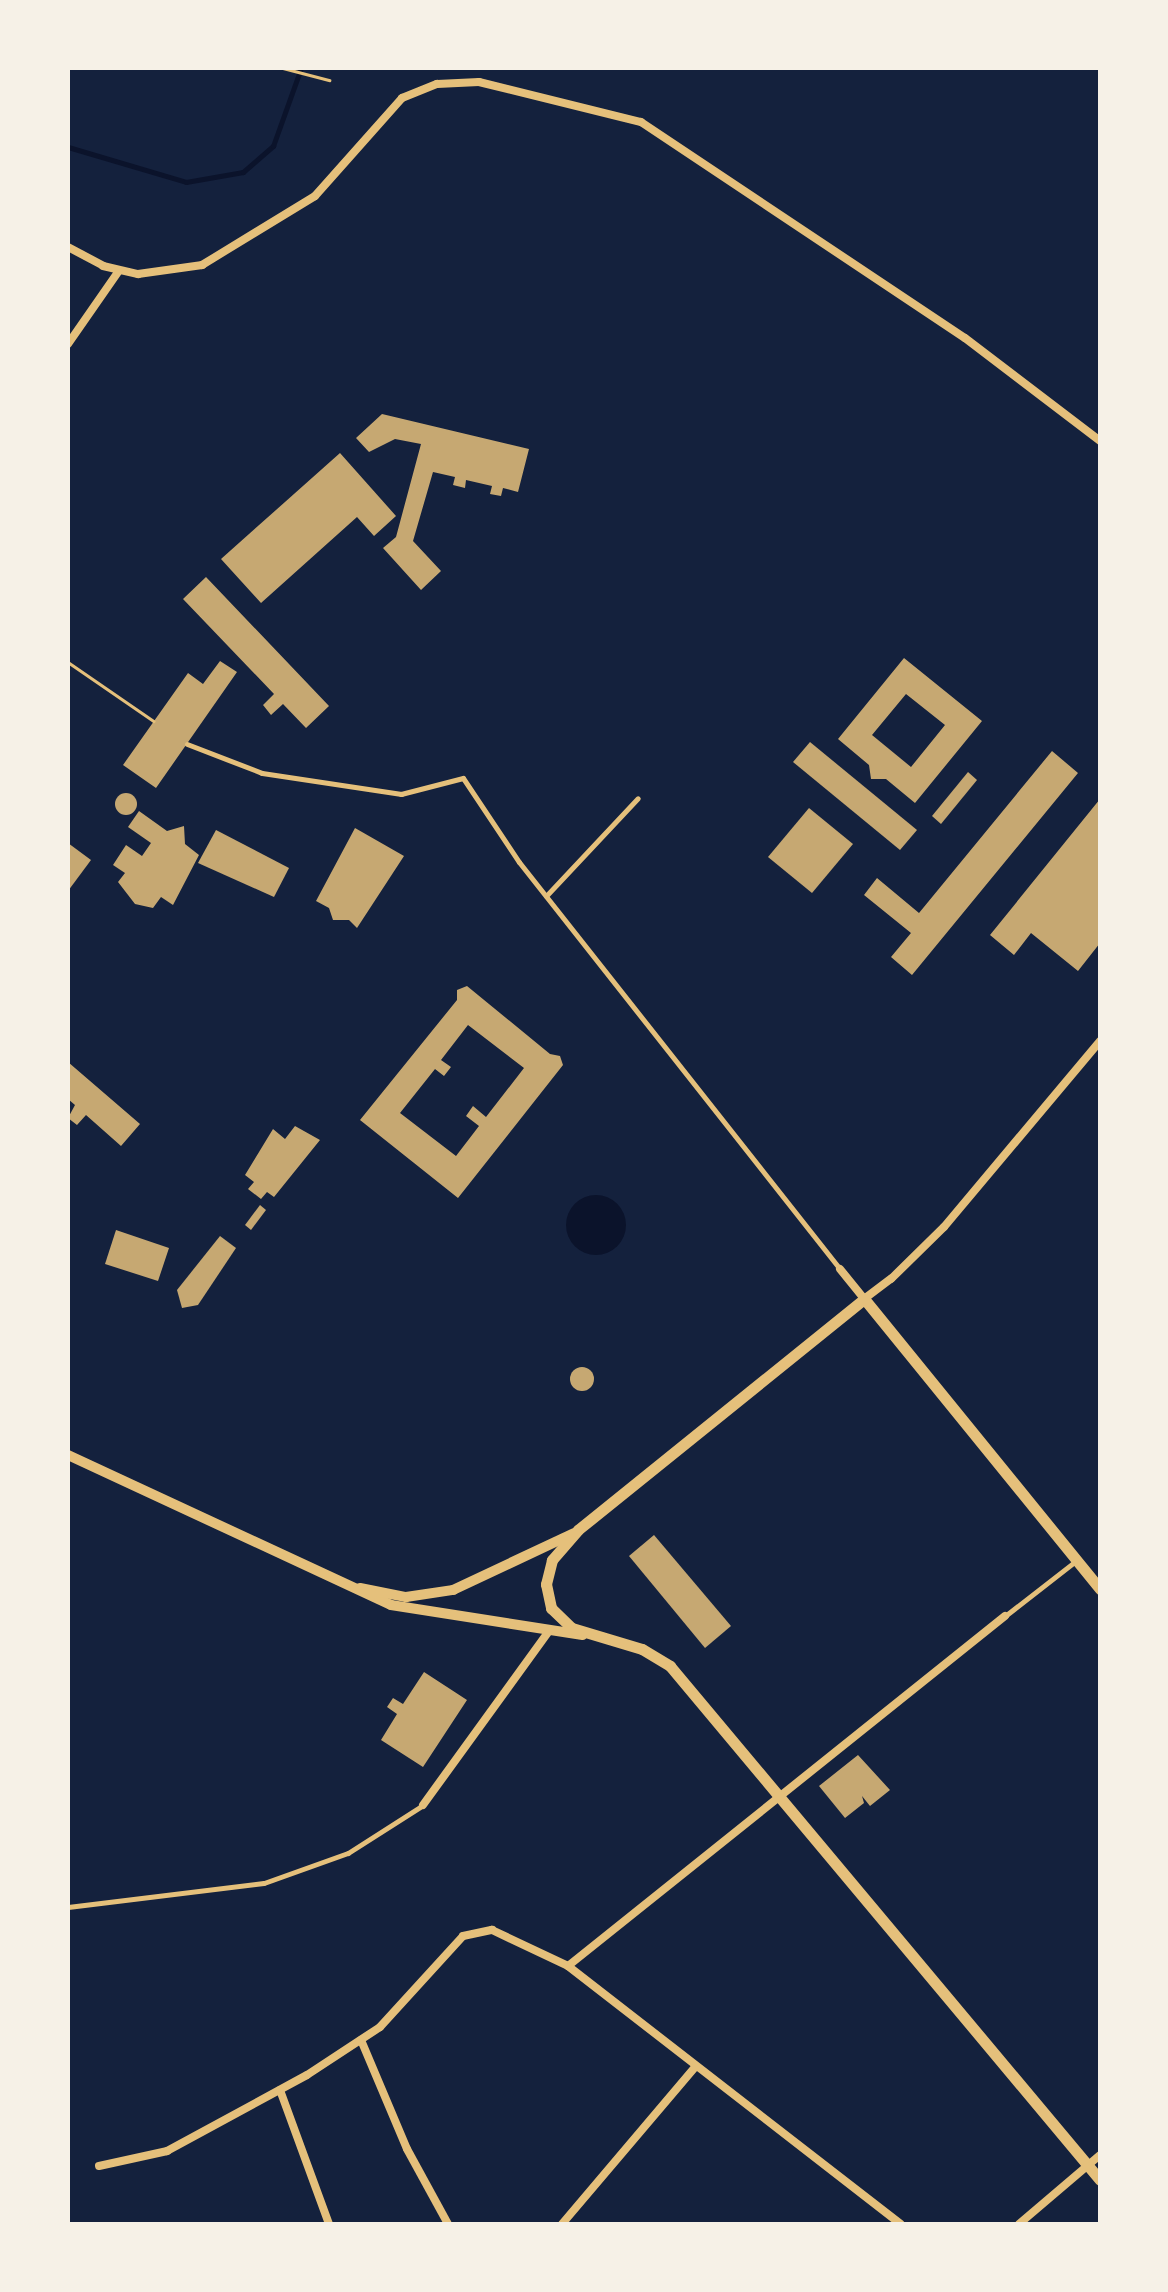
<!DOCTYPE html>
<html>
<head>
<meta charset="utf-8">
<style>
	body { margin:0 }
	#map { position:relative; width:1168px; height:2292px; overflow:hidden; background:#14213d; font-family:Georgia,serif }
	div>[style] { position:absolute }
	.water>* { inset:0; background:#0b132b }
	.round { border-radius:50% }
	.stream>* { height:5px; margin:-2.5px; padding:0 2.5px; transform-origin:2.5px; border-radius:2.5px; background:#0b132b }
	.building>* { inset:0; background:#c6a872 }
	.path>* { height:2.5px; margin:-1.25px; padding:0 1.25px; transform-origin:1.25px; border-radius:1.25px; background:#e5c07b }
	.pedestrian>* { height:5px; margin:-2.5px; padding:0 2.5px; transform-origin:2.5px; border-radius:2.5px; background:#e5c07b }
	.minor>* { height:8px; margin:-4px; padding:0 4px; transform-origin:4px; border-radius:4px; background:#e5c07b }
	.secondary>* { height:10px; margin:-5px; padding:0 5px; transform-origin:5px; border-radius:5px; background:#e5c07b }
	.primary>* { height:11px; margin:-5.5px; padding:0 5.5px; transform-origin:5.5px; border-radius:5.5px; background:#e5c07b }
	span { translate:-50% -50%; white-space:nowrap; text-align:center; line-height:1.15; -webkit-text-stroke:9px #f6f1e7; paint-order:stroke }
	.frame { position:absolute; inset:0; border:70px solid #f6f1e7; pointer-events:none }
</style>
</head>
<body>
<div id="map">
	<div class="water">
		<i class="round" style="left:566px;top:1195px;width:60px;height:60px"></i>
	</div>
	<div class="stream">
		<i style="left:68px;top:147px;width:123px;rotate:16.5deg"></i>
		<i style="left:186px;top:182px;width:58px;rotate:-10deg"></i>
		<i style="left:243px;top:172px;width:40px;rotate:-41deg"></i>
		<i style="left:273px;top:146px;width:83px;rotate:-70.3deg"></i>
	</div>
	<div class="building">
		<i style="clip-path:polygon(382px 414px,529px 449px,518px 492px,503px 488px,501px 496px,490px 494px,492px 486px,466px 480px,465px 488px,453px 485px,455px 477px,433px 472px,413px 541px,441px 571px,421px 590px,383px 548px,396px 537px,421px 444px,395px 439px,369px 452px,356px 438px)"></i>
		<i style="clip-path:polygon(340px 453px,396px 516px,374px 536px,357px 517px,261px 603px,221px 559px)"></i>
		<i style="clip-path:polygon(206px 577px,329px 706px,306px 728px,283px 704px,271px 715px,263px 705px,274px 694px,183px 599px)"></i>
		<i style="clip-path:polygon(evenodd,904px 658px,982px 721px,915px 803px,886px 779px,871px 779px,869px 765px,838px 739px,904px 658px,906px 694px,945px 725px,911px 767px,872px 735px,906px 694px)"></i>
		<i style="clip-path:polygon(220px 661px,237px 672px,156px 788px,123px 765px,188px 673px,203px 684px)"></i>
		<i style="clip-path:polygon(810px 742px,917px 830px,900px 850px,793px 762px)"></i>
		<i style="clip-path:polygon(1052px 751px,1078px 773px,912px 975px,891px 957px,911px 933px,864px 895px,877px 878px,919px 913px)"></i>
		<i style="clip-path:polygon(968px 772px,977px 780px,941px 824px,932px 816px)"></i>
		<i class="round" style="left:115px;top:793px;width:22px;height:22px"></i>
		<i style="clip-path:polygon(1100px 799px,1100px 943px,1078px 971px,1031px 933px,1014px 955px,990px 935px)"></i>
		<i style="clip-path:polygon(809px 808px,853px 844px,812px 893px,768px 857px)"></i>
		<i style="clip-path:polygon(139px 811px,167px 831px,184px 826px,185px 844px,199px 855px,173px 905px,161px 897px,153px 908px,135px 904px,118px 882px,125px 873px,113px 865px,126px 845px,142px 856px,151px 843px,128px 827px)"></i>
		<i style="clip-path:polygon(355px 828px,404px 856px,357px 928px,349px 920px,333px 920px,329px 908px,316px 901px)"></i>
		<i style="clip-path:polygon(216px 830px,289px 868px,274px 897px,198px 863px)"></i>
		<i style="clip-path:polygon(68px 843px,91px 860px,68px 891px)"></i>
		<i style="clip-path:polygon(evenodd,467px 986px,550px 1054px,560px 1056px,563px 1065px,458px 1198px,360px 1120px,457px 1000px,457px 990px,467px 986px,468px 1025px,524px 1068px,486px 1117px,473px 1106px,466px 1116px,479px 1126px,456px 1156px,400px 1113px,435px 1069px,444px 1076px,451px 1067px,441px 1060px,468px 1025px)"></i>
		<i style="clip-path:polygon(68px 1062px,140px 1124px,121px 1146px,86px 1115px,77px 1125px,68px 1118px,75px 1105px,68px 1099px)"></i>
		<i style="clip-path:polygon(295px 1126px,320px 1140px,274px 1197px,267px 1192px,261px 1199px,248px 1189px,254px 1182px,245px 1175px,273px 1129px,285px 1139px)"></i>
		<i style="clip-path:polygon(260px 1205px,266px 1210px,251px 1230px,245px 1225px)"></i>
		<i style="clip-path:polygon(116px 1230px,169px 1248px,158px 1281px,105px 1264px)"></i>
		<i style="clip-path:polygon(220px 1236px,236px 1248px,198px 1305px,182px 1308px,177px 1290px)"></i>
		<i class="round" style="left:570px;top:1367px;width:24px;height:24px"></i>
		<i style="clip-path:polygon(654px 1535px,731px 1626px,705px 1648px,629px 1556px)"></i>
		<i style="clip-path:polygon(424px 1672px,467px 1700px,423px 1767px,381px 1740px,397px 1714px,387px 1707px,393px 1698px,403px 1704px)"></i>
		<i style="clip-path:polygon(858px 1755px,890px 1790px,870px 1806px,862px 1796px,864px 1803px,845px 1818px,819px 1786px)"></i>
	</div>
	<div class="path">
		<i style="left:283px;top:68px;width:48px;rotate:14.6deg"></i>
		<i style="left:68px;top:662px;width:104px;rotate:34.5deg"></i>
	</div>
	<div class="pedestrian">
		<i style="left:187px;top:744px;width:80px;rotate:21.1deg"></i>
		<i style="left:262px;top:773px;width:141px;rotate:8.6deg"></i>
		<i style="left:401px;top:794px;width:64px;rotate:-14.5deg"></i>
		<i style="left:463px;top:778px;width:101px;rotate:56.3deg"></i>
		<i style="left:519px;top:862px;width:518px;rotate:51.74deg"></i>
		<i style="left:546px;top:896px;width:134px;rotate:-46.8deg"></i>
		<i style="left:1005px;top:1616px;width:91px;rotate:-37.9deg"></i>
		<i style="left:68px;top:1907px;width:197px;rotate:-7deg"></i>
		<i style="left:264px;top:1883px;width:89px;rotate:-19.7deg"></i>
		<i style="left:348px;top:1853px;width:89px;rotate:-32.6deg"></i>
	</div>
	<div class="minor">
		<i style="left:68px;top:247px;width:40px;rotate:28deg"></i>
		<i style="left:103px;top:266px;width:36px;rotate:13deg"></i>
		<i style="left:138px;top:274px;width:65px;rotate:-8deg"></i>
		<i style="left:202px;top:265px;width:132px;rotate:-31.4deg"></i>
		<i style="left:315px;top:196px;width:131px;rotate:-48.4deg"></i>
		<i style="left:402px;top:98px;width:38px;rotate:-22deg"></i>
		<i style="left:437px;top:84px;width:42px;rotate:-2.7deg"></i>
		<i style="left:479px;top:82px;width:167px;rotate:13.9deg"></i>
		<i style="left:641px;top:122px;width:389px;rotate:33.7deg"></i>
		<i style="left:965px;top:338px;width:170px;rotate:37.3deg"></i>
		<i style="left:68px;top:344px;width:88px;rotate:-55.2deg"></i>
		<i style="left:840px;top:1269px;width:38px;rotate:51deg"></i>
		<i style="left:864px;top:1299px;width:34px;rotate:-37deg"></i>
		<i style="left:891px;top:1279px;width:74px;rotate:-44.5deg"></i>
		<i style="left:944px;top:1227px;width:243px;rotate:-50deg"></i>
		<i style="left:423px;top:1805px;width:215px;rotate:-54.1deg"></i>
		<i style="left:568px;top:1966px;width:560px;rotate:-38.69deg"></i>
		<i style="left:361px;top:2040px;width:118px;rotate:67.1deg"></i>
		<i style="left:407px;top:2149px;width:85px;rotate:61.3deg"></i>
		<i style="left:280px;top:2090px;width:143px;rotate:69.9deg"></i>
		<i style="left:99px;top:2166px;width:70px;rotate:-12.4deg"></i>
		<i style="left:167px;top:2151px;width:159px;rotate:-28.5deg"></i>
		<i style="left:307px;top:2075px;width:87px;rotate:-33.3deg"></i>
		<i style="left:380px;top:2027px;width:123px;rotate:-47.6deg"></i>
		<i style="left:463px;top:1936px;width:30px;rotate:-12deg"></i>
		<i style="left:492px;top:1930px;width:84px;rotate:25.3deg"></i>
		<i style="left:568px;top:1966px;width:421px;rotate:37.8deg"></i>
		<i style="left:562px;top:2224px;width:206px;rotate:-49.7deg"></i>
		<i style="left:1019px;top:2224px;width:106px;rotate:-40.4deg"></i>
	</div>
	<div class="secondary">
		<i style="left:68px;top:1455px;width:356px;rotate:24.9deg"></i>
		<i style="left:391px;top:1605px;width:194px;rotate:8.9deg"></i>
		<i style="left:360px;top:1588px;width:47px;rotate:11.1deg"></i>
		<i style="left:406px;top:1597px;width:48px;rotate:-8.5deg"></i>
		<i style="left:453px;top:1590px;width:134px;rotate:-25.2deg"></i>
	</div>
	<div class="primary">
		<i style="left:1100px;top:1589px;width:374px;rotate:-129.1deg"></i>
		<i style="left:864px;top:1299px;width:368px;rotate:141.1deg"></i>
		<i style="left:578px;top:1530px;width:40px;rotate:131deg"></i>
		<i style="left:552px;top:1560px;width:25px;rotate:104deg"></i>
		<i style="left:546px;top:1584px;width:25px;rotate:78deg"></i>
		<i style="left:551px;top:1608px;width:29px;rotate:44deg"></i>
		<i style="left:572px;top:1628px;width:73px;rotate:16.7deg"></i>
		<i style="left:642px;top:1649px;width:33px;rotate:31deg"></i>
		<i style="left:670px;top:1666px;width:670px;rotate:50.08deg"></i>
	</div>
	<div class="frame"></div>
</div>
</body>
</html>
